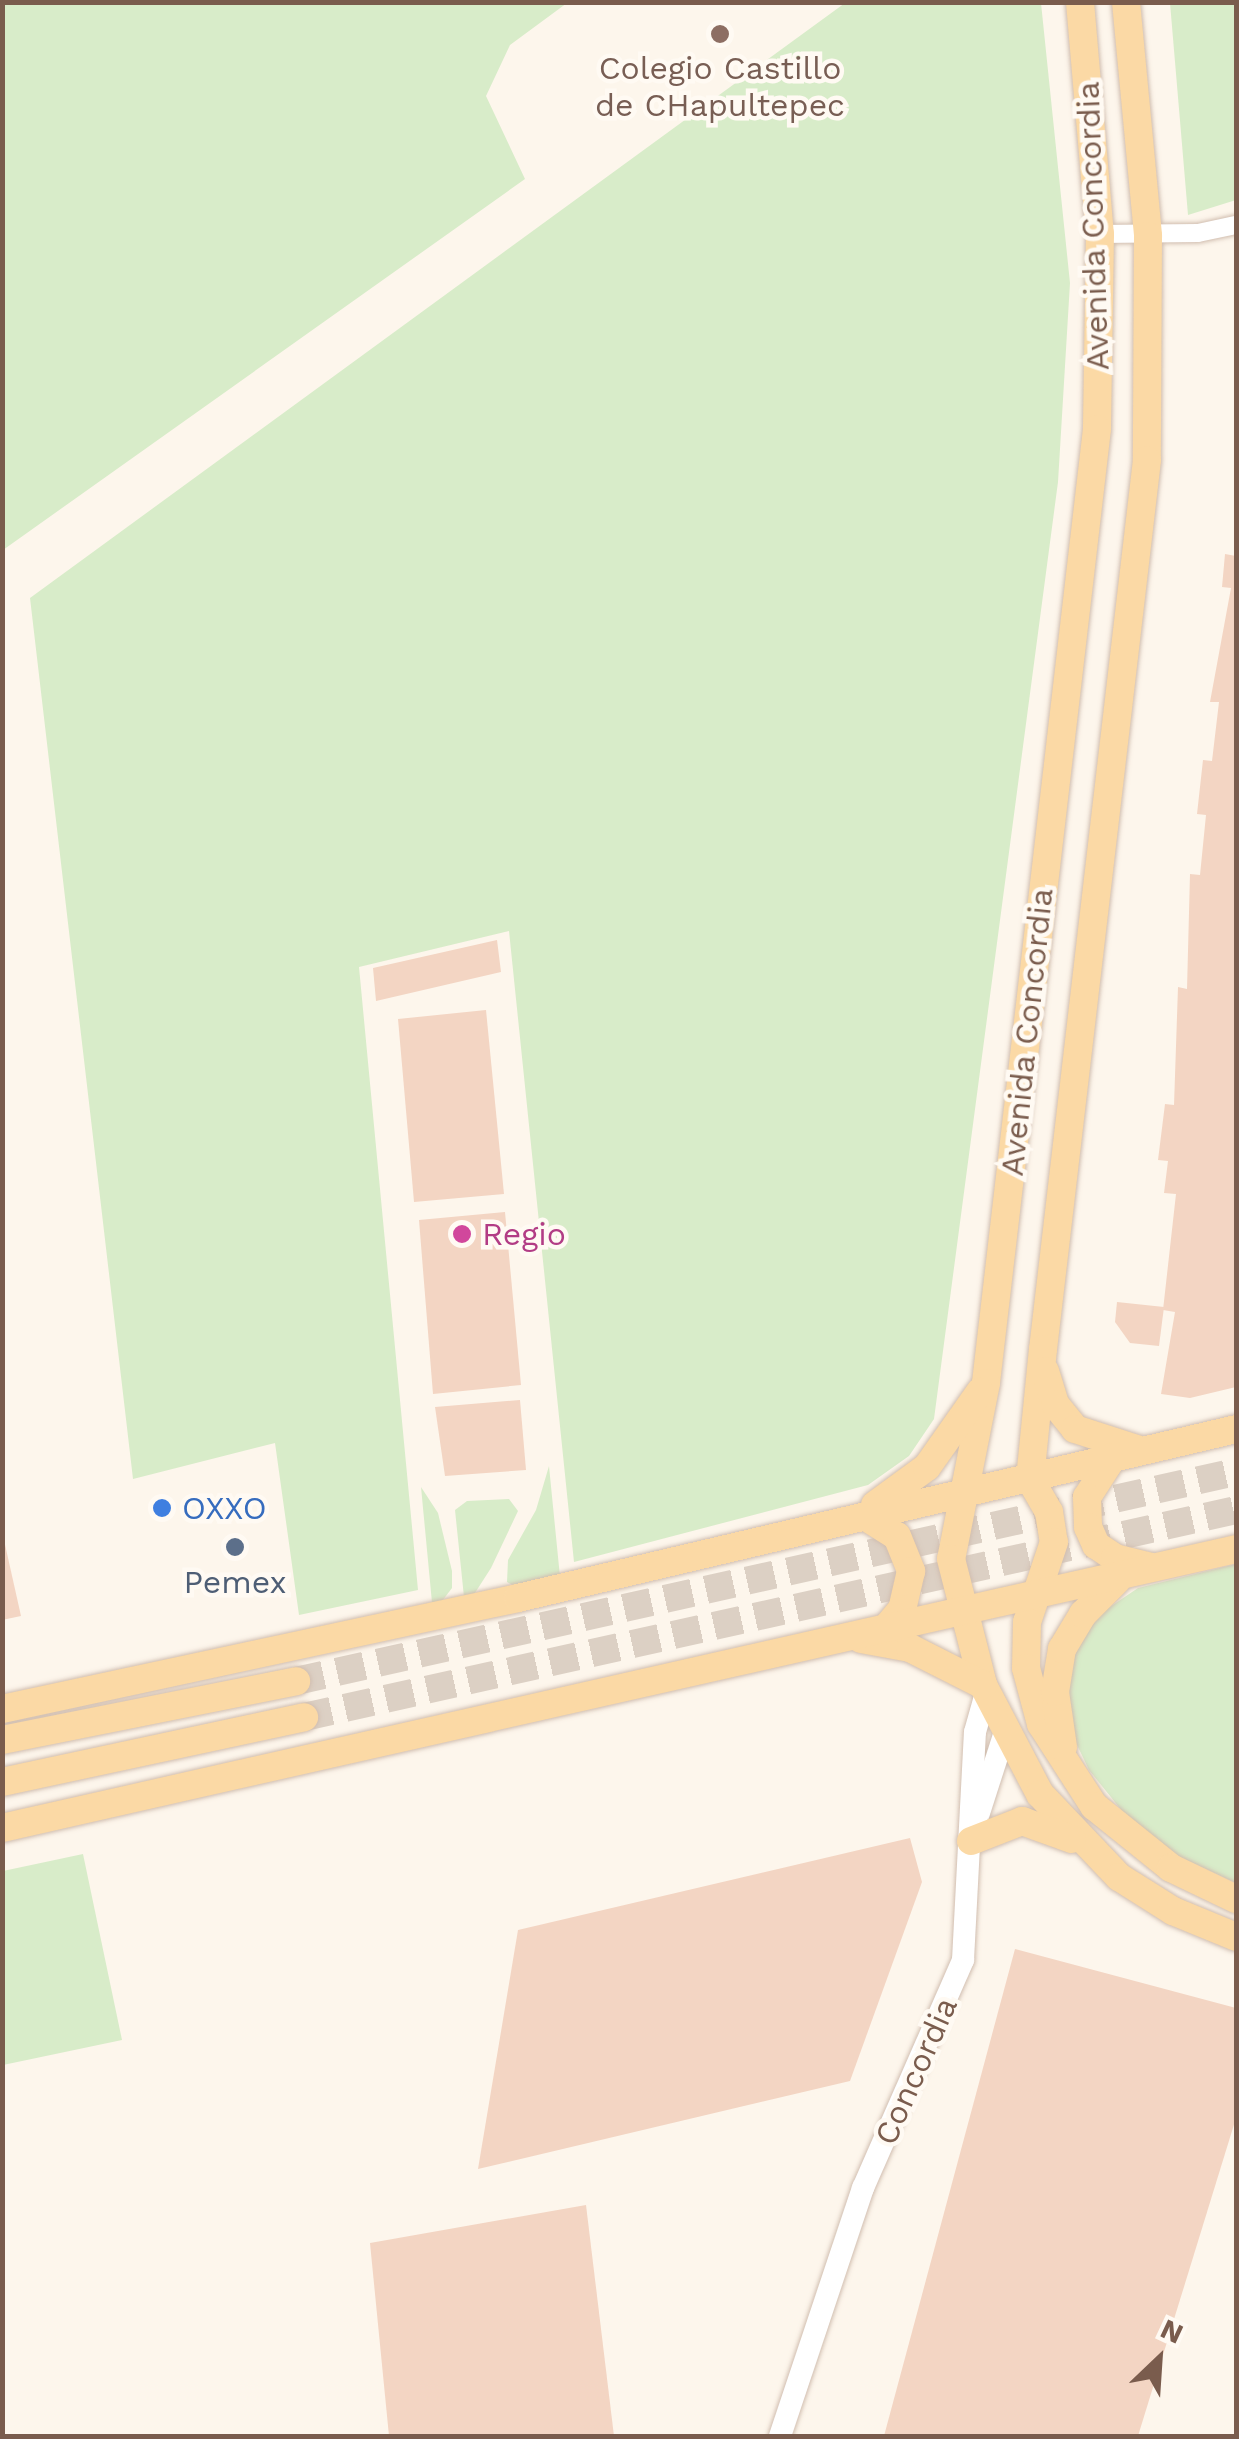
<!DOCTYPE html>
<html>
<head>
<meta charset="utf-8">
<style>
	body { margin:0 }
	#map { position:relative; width:1239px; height:2439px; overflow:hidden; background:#fdf6ec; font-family:"Work Sans",sans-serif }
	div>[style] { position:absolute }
	.green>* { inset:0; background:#d8ecc9 }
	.building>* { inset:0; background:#f3d5c3 }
	.primary-tunnel>* { height:28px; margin-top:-14px; transform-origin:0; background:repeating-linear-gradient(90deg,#dcd0c4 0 28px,transparent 0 42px) }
	.roads { filter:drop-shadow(0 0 2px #d1beb0) drop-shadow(0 0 2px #d1beb0) }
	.minor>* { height:18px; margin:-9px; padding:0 9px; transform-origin:9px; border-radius:9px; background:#fff }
	.tertiary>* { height:22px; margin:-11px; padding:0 11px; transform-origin:11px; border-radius:11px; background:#fff }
	.primary>* { height:28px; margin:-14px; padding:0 14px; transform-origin:14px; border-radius:14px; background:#fbd9a5 }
	.dots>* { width:28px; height:28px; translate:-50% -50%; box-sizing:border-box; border:5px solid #fffaf3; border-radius:50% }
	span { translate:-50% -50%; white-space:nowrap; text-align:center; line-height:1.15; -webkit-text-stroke:9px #fffaf3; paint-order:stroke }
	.education-label { font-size:32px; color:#785e54 }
	.street-label { font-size:32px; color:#7a5c4d }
	.hotel-label { font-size:32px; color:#b23c85 }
	.left { translate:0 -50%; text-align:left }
	.shop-label { font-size:32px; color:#366cbe }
	.service-label { font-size:32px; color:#4e5e75 }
	.frame { position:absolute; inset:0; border:5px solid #7a5c4d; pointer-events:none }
	.north { position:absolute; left:1109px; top:2309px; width:100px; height:100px; -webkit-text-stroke:8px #fffaf3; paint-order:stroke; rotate:25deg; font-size:28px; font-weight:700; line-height:40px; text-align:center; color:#7a5c4d }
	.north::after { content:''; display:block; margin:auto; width:35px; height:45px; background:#7a5c4d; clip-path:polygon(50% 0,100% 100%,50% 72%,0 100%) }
</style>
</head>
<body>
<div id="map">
	<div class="green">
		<i style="clip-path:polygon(3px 2px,567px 2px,567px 3px,510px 45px,486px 96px,525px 179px,3px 550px)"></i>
		<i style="clip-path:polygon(845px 3px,1041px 3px,1070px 283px,1058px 482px,934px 1419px,909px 1456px,868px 1485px,574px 1562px,509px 931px,359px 967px,418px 1590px,299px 1615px,275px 1443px,133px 1479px,30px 598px)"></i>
		<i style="clip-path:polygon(1170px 3px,1236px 3px,1236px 200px,1188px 215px)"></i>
		<i style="clip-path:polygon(549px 1466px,561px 1587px,516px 1587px,507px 1582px,508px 1560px,536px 1510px)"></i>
		<i style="clip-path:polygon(421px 1487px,438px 1513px,452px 1571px,452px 1588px,433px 1613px)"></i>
		<i style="clip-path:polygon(509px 1499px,518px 1511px,491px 1568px,473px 1596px,464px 1597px,455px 1510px,467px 1501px)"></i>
		<i style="clip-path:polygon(1236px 1564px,1236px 1883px,1171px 1853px,1123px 1812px,1089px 1770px,1069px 1728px,1062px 1684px,1073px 1648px,1101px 1613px,1138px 1588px)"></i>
		<i style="clip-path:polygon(83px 1854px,122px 2040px,3px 2065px,3px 1871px)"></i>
	</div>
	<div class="building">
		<i style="clip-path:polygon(1225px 554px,1236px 556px,1236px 1387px,1190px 1398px,1161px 1394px,1175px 1312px,1163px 1310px,1176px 1194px,1164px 1193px,1168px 1161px,1158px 1160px,1165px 1104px,1174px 1105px,1178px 987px,1187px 989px,1190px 874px,1200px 875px,1206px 815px,1197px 814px,1203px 760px,1212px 761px,1219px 702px,1210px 702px,1231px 588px,1222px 587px)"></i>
		<i style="clip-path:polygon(497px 940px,501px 972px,376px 1001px,373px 968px)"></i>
		<i style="clip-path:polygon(486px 1010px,504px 1194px,414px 1202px,398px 1019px)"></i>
		<i style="clip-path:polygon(505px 1212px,521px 1385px,433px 1394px,419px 1220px)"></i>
		<i style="clip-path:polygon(1117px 1302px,1164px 1307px,1159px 1346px,1130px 1343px,1115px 1322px)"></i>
		<i style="clip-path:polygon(520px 1400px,526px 1470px,445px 1476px,435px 1407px)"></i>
		<i style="clip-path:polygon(4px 1540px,21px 1616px,2px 1620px,2px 1541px)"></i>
		<i style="clip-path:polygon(910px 1838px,922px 1882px,850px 2081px,478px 2169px,518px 1930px)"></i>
		<i style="clip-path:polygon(1015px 1949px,1236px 2008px,1236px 2118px,1138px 2436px,884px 2436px)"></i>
		<i style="clip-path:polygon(586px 2205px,614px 2436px,389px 2436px,370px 2243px)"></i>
	</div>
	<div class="primary-tunnel">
		<i style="left:296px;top:1681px;width:963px;rotate:-12.54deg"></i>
		<i style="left:304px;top:1717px;width:955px;rotate:-12.52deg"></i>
	</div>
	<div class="roads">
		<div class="minor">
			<i style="left:1100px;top:234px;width:98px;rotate:-0.6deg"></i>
			<i style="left:1198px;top:233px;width:39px;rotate:-12deg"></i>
		</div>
		<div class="tertiary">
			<i style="left:979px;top:1813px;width:82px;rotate:-72.2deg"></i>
			<i style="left:780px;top:2436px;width:262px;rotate:-71.5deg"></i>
			<i style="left:863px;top:2188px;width:249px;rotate:-66.3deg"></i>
			<i style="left:963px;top:1960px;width:228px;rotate:-87deg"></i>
			<i style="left:975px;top:1732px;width:41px;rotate:-74.2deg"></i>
		</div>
		<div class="primary">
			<i style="left:1080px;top:2px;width:233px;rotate:85.1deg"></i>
			<i style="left:1100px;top:234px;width:195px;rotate:90.9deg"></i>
			<i style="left:1097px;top:429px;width:960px;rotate:96.64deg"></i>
			<i style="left:986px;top:1383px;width:179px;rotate:101.2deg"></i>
			<i style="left:951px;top:1559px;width:130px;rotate:75.7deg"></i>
			<i style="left:983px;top:1685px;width:123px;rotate:62.4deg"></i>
			<i style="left:1040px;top:1794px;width:115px;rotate:46.4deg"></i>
			<i style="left:1119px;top:1877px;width:64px;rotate:32.2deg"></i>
			<i style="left:1173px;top:1911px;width:68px;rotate:22.4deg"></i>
			<i style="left:1126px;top:2px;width:235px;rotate:84.6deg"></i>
			<i style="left:1148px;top:236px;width:224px;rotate:90.3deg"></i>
			<i style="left:1147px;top:460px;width:895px;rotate:96.67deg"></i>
			<i style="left:1043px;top:1349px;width:131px;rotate:95.7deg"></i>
			<i style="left:1030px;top:1479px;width:38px;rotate:60deg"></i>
			<i style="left:1049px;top:1512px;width:30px;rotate:81deg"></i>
			<i style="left:1054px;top:1542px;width:84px;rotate:108.6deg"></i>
			<i style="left:1027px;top:1622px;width:46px;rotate:91.2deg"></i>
			<i style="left:1026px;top:1668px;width:58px;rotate:75deg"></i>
			<i style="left:1041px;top:1724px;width:98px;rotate:57.1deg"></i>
			<i style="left:1094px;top:1806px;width:99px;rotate:38.8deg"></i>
			<i style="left:1171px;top:1868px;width:72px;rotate:25.5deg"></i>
			<i style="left:1045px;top:1371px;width:34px;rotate:73deg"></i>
			<i style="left:1055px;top:1404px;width:32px;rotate:51deg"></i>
			<i style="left:1075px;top:1429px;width:65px;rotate:17.9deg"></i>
			<i style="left:1113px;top:1457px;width:48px;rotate:123deg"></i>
			<i style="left:1087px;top:1497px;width:30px;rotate:88deg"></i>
			<i style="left:1088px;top:1527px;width:20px;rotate:66deg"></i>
			<i style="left:1096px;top:1545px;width:23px;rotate:34deg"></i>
			<i style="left:1115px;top:1558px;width:38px;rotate:14deg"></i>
			<i style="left:875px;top:1505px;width:64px;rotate:-36.2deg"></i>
			<i style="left:927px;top:1467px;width:92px;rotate:-54.8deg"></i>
			<i style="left:866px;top:1517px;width:36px;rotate:32deg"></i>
			<i style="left:897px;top:1536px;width:38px;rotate:68deg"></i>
			<i style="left:911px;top:1571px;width:39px;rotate:103deg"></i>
			<i style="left:902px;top:1609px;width:25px;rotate:130deg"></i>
			<i style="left:861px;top:1639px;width:50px;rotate:10.4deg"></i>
			<i style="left:910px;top:1648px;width:82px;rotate:26.9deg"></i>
			<i style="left:2px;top:1709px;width:528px;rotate:-12.14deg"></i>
			<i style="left:518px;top:1598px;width:738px;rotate:-13.24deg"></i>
			<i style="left:2px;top:1740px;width:300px;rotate:-11.3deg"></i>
			<i style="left:1063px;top:1747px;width:56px;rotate:-98.3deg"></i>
			<i style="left:1055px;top:1692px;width:44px;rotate:-80.8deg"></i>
			<i style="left:1062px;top:1649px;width:41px;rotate:-59deg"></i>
			<i style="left:1083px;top:1614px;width:48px;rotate:-45deg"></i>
			<i style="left:2px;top:1782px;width:309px;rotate:-12.1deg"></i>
			<i style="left:2px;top:1828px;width:1265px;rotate:-12.74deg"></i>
			<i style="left:971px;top:1841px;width:55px;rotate:-21.4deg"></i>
			<i style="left:1022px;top:1821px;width:53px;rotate:19.8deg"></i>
		</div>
	</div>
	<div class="dots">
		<i style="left:720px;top:34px;background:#8d6e63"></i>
		<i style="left:462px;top:1234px;background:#d1479c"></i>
		<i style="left:162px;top:1508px;background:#3f7fe0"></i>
		<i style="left:235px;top:1547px;background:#5c6f8a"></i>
	</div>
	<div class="education-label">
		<span style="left:720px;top:87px">Colegio Castillo<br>de CHapultepec</span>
	</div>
	<div class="street-label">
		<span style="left:1093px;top:226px;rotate:-92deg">Avenida Concordia</span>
		<span style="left:1027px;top:1032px;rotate:-84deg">Avenida Concordia</span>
		<span style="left:916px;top:2071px;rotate:-66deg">Concordia</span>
	</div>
	<div class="hotel-label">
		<span class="left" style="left:482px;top:1234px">Regio</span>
	</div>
	<div class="shop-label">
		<span class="left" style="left:182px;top:1508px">OXXO</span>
	</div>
	<div class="service-label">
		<span style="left:235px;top:1582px">Pemex</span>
	</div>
	<div class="frame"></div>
	<div class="north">N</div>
</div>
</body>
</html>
